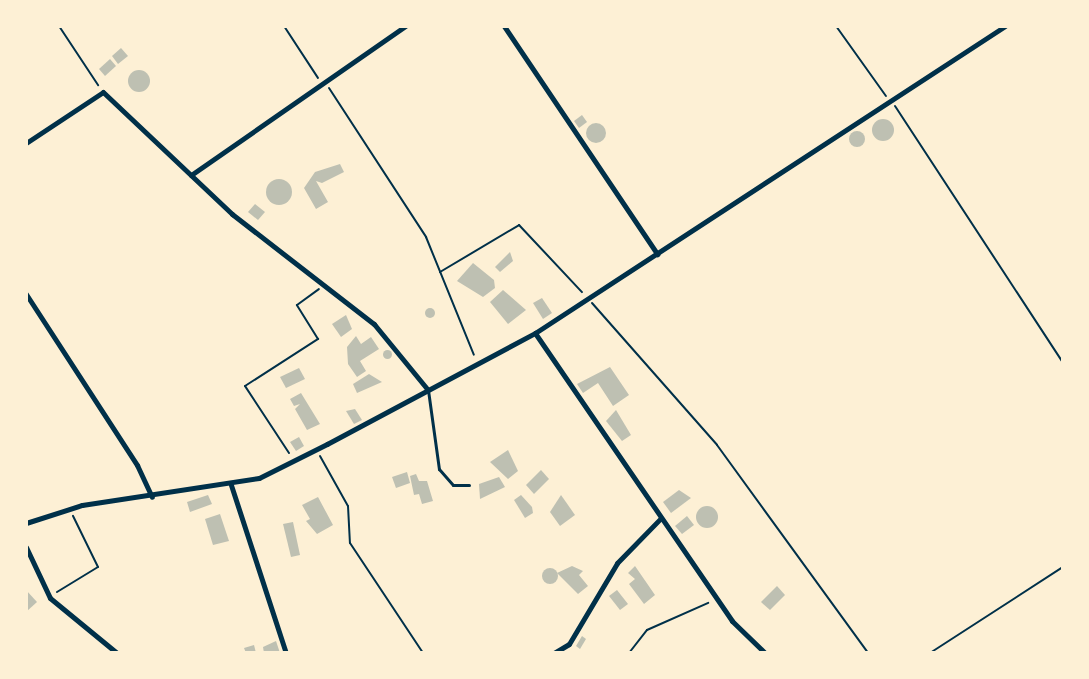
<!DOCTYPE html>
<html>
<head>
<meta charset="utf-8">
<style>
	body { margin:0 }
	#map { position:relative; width:1089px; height:679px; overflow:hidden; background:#fdf0d5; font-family:Lora,serif }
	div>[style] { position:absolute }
	.building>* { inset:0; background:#bec0b2 }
	.round { border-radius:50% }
	.path>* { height:2px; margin:-1px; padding:0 1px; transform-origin:1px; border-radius:1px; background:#003049 }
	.service>* { height:3px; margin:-1.5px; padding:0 1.5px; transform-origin:1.5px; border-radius:1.5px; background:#003049 }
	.minor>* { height:5px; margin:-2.5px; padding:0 2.5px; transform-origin:2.5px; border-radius:2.5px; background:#003049 }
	span { translate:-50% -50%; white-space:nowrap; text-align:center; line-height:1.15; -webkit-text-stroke:8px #fdf0d5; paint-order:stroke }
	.frame { position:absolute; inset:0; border:28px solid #fdf0d5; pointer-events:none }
</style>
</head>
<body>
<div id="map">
	<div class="building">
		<i style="clip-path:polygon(121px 48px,128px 56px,118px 64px,112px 56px)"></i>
		<i style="clip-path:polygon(110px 59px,116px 66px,105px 76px,99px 69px)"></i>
		<i class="round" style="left:128px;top:70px;width:22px;height:22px"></i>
		<i style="clip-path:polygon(582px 115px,587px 122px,579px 128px,574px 121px)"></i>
		<i class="round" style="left:872px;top:119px;width:22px;height:22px"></i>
		<i class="round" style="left:586px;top:123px;width:20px;height:20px"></i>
		<i class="round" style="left:849px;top:131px;width:16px;height:16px"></i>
		<i style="clip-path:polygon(340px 164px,344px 172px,322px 183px,316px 181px,328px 202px,316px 209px,304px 188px,315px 172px)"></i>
		<i class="round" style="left:266px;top:179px;width:26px;height:26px"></i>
		<i style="clip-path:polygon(255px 204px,265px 212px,258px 220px,248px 212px)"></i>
		<i style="clip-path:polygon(510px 252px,513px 261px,500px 272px,495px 267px)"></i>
		<i style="clip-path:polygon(473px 263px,494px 280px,495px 288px,483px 297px,457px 281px)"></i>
		<i style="clip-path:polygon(503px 290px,526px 310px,508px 324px,490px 302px)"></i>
		<i style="clip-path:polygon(542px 298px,552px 313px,543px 319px,533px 303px)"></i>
		<i class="round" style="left:425px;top:308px;width:10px;height:10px"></i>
		<i style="clip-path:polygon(346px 315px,352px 329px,341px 337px,332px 324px)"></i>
		<i style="clip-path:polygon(356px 336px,361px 344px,371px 337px,379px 349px,360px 361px,366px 371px,357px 377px,348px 364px,347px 347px)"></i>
		<i class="round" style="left:382.5px;top:349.5px;width:9px;height:9px"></i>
		<i style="clip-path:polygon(610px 367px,629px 395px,613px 406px,598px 383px,583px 393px,577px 384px)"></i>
		<i style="clip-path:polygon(299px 368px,305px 379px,286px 388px,280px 377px)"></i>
		<i style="clip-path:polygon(369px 374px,382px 382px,357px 393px,353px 384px)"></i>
		<i style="clip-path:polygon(301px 393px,320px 424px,307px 430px,295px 409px,300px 404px,294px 406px,290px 399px)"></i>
		<i style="clip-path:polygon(355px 409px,362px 420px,354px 424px,346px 411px)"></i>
		<i style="clip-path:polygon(616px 410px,631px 435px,622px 441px,606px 421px)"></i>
		<i style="clip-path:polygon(299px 437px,304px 446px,296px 451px,290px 442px)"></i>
		<i style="clip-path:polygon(508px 450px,518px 471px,508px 479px,490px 462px)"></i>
		<i style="clip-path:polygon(541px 470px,549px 479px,534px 494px,526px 485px)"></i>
		<i style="clip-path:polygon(407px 472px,410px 483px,396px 488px,392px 477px)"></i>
		<i style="clip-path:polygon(416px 474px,419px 481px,427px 481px,433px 501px,422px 504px,419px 494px,414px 495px,410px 476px)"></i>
		<i style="clip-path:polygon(499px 477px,505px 487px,480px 499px,479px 484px)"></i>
		<i style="clip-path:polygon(679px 490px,691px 498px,671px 513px,663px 502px)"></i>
		<i style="clip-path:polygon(208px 495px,212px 504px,190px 512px,187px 502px)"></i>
		<i style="clip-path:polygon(521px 495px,532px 507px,533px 513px,525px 518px,514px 500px)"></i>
		<i style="clip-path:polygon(561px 495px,575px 515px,560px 526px,550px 512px)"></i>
		<i style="clip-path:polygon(318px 497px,333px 525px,317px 534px,306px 521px,310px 519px,302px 505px)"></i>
		<i class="round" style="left:696px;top:506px;width:22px;height:22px"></i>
		<i style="clip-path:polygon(220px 514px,229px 541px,213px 545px,205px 519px)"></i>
		<i style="clip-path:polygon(687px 516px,694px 525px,682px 534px,675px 526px)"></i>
		<i style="clip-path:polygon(293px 522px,300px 555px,291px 557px,283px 524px)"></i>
		<i style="clip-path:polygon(572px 566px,583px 571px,579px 575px,588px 586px,578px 594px,557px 573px)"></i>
		<i style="clip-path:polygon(635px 566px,655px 595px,644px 604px,629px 584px,635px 579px,628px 573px)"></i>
		<i class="round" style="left:542px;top:568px;width:16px;height:16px"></i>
		<i style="clip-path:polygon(777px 586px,785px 595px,770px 610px,761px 602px)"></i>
		<i style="clip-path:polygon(26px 590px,37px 602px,26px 612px)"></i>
		<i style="clip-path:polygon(617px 590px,628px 604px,620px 610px,609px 596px)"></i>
		<i style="clip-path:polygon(582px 636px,586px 639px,580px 649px,576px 646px)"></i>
		<i style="clip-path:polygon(276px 641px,280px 653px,264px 653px,263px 647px)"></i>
		<i style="clip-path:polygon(254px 645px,256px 653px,246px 653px,244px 648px)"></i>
	</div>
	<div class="path">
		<i style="left:59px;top:26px;width:71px;rotate:56.5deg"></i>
		<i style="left:284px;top:26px;width:62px;rotate:56.8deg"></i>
		<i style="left:836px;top:26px;width:86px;rotate:54.5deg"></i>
		<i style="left:329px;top:88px;width:178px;rotate:56.9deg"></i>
		<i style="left:426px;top:237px;width:127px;rotate:67.9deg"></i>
		<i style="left:895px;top:106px;width:307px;rotate:56.8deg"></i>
		<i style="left:440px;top:272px;width:92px;rotate:-30.7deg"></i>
		<i style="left:519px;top:225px;width:92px;rotate:46.8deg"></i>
		<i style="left:592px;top:303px;width:189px;rotate:48.6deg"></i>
		<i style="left:717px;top:445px;width:257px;rotate:54deg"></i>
		<i style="left:289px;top:453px;width:80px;rotate:-123.3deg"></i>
		<i style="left:245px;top:386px;width:87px;rotate:-32.8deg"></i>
		<i style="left:318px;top:339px;width:40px;rotate:-122deg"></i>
		<i style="left:297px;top:305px;width:27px;rotate:-36deg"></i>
		<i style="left:320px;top:456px;width:57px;rotate:60.8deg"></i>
		<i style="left:348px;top:506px;width:37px;rotate:87deg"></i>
		<i style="left:350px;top:543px;width:132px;rotate:56.4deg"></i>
		<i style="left:57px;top:592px;width:48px;rotate:-31.4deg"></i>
		<i style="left:98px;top:567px;width:57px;rotate:-116.1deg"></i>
		<i style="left:629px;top:653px;width:29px;rotate:-52deg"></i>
		<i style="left:647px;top:630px;width:67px;rotate:-23.9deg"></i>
		<i style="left:930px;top:653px;width:158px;rotate:-32.9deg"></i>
	</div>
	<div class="service">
		<i style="left:428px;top:390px;width:80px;rotate:82.1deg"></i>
		<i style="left:439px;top:469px;width:21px;rotate:49deg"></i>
		<i style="left:453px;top:485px;width:16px"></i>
	</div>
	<div class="minor">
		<i style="left:504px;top:26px;width:275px;rotate:56.1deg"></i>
		<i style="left:26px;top:143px;width:92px;rotate:-33.5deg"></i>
		<i style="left:103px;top:92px;width:178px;rotate:43.4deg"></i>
		<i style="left:232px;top:214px;width:180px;rotate:37.8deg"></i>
		<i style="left:374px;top:324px;width:85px;rotate:50.7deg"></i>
		<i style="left:191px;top:175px;width:261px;rotate:-34.8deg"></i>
		<i style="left:26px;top:294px;width:204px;rotate:57deg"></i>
		<i style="left:137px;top:465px;width:35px;rotate:65deg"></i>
		<i style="left:535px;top:333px;width:349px;rotate:55.6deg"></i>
		<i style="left:732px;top:621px;width:46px;rotate:44.1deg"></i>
		<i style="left:231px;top:485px;width:177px;rotate:71.9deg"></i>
		<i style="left:26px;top:523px;width:59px;rotate:-17.8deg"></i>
		<i style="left:82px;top:505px;width:179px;rotate:-8.7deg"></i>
		<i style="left:259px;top:478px;width:76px;rotate:-26.6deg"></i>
		<i style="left:327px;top:444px;width:236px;rotate:-28.1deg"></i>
		<i style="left:535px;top:333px;width:561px;rotate:-33.15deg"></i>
		<i style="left:26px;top:547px;width:56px;rotate:64.8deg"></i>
		<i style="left:50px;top:598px;width:87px;rotate:39.4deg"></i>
		<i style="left:554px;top:653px;width:17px;rotate:-31deg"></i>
		<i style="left:569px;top:644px;width:94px;rotate:-59.3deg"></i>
		<i style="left:617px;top:563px;width:62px;rotate:-45.7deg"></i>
	</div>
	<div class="frame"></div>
</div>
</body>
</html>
